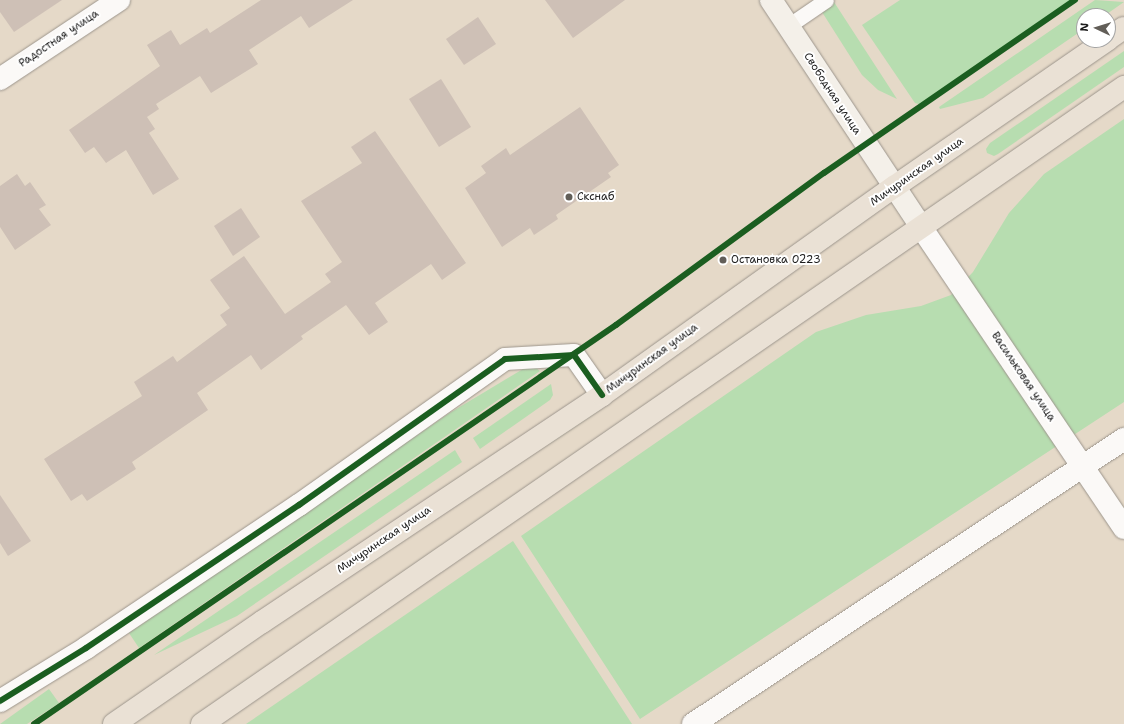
<!DOCTYPE html>
<html>
<head>
<meta charset="utf-8">
<style>
	body { margin:0 }
	#map { position:relative; width:1124px; height:724px; overflow:hidden; background:#e5d9c8; font-family:"Shantell Sans",sans-serif }
	div>[style] { position:absolute }
	.green>* { inset:0; background:#b7ddb0 }
	.building>* { inset:0; background:#cec0b6 }
	.roads { filter:drop-shadow(0 0 1px #9c958c) drop-shadow(0 0 1px #9c958c) }
	.lane>* { height:15px; margin:-7.5px; padding:0 7.5px; transform-origin:7.5px; border-radius:7.5px; background:#fbf9f7 }
	.street>* { height:22px; margin:-11px; padding:0 11px; transform-origin:11px; border-radius:11px; background:#fbf9f7 }
	.secondary>* { height:22px; margin:-11px; padding:0 11px; transform-origin:11px; border-radius:11px; background:#f4f0e9 }
	.primary>* { height:22px; margin:-11px; padding:0 11px; transform-origin:11px; border-radius:11px; background:#eae1d5 }
	.cycleway>* { height:6px; margin:-3px; padding:0 3px; transform-origin:3px; border-radius:3px; background:#1b5e20 }
	.dots>* { width:11px; height:11px; translate:-50% -50%; box-sizing:border-box; border:2px solid #fff; border-radius:50% }
	span { translate:-50% -50%; white-space:nowrap; text-align:center; line-height:1.15; -webkit-text-stroke:4px #fff; paint-order:stroke }
	.street-label { font-size:11px; color:#1c1c1c }
	.poi-label { font-size:11px; color:#1c1c1c }
	.left { translate:0 -50%; text-align:left }
	.north { position:absolute; left:1076px; top:8px; width:40px; height:40px; box-sizing:border-box; background:#fff; border:1px solid #a4a4a4; border-radius:50%; rotate:274deg; font-size:11px; font-weight:700; line-height:16px; text-align:center; color:#1c1c1c }
	.north::after { content:''; display:block; margin:auto; width:14px; height:18px; background:#625e58; clip-path:polygon(50% 0,100% 100%,50% 72%,0 100%) }
</style>
</head>
<body>
<div id="map">
	<div class="green">
		<i style="clip-path:polygon(900px 0,1074px 0,922px 105px,915px 103px,862px 25px)"></i>
		<i style="clip-path:polygon(1095px 0,1124px 2px,1104px 16px,1084px 16px,1084px 29px,983px 98px,940px 109px,939px 107px)"></i>
		<i style="clip-path:polygon(834px 2px,897px 99px,878px 90px,862px 75px,822px 12px)"></i>
		<i style="clip-path:polygon(1124px 51px,1124px 67px,998px 154px,994px 156px,987px 153px,986px 149px,990px 143px)"></i>
		<i style="clip-path:polygon(1124px 119px,1124px 402px,640px 719px,521px 536px,816px 332px,866px 315px,921px 306px,951px 295px,973px 272px,1009px 213px,1044px 174px)"></i>
		<i style="clip-path:polygon(528px 366px,535px 367px,540px 371px,139px 648px,129px 633px,448px 414px)"></i>
		<i style="clip-path:polygon(551px 384px,553px 395px,550px 400px,480px 449px,473px 438px)"></i>
		<i style="clip-path:polygon(455px 450px,462px 462px,237px 616px,154px 655px)"></i>
		<i style="clip-path:polygon(513px 541px,632px 724px,246px 724px)"></i>
		<i style="clip-path:polygon(49px 689px,59px 703px,27px 724px,0 724px)"></i>
	</div>
	<div class="building">
		<i style="clip-path:polygon(0 0,62px 0,14px 32px,0 12px)"></i>
		<i style="clip-path:polygon(261px 0,353px 0,309px 28px,301px 16px,249px 50px,258px 64px,211px 93px,200px 76px,156px 104px,159px 109px,147px 117px,155px 129px,149px 133px,179px 179px,153px 195px,126px 150px,106px 163px,94px 147px,85px 153px,69px 130px,160px 66px,147px 45px,171px 30px,180px 45px,207px 28px,210px 33px)"></i>
		<i style="clip-path:polygon(545px 0,625px 0,573px 38px)"></i>
		<i style="clip-path:polygon(478px 17px,496px 44px,464px 65px,446px 39px)"></i>
		<i style="clip-path:polygon(441px 79px,471px 127px,439px 147px,409px 99px)"></i>
		<i style="clip-path:polygon(580px 107px,619px 165px,608px 173px,611px 177px,556px 215px,558px 219px,534px 235px,530px 228px,502px 247px,465px 188px,486px 173px,481px 166px,506px 148px,510px 155px)"></i>
		<i style="clip-path:polygon(375px 131px,466px 263px,442px 280px,431px 264px,375px 303px,388px 322px,369px 335px,346px 305px,301px 336px,303px 339px,261px 370px,251px 355px,197px 393px,208px 410px,132px 462px,136px 469px,87px 501px,82px 494px,71px 501px,44px 459px,142px 396px,134px 382px,173px 356px,177px 362px,227px 325px,220px 315px,230px 308px,210px 280px,244px 256px,285px 314px,331px 282px,325px 274px,342px 262px,301px 201px,362px 163px,351px 147px)"></i>
		<i style="clip-path:polygon(17px 174px,25px 186px,30px 182px,46px 205px,39px 209px,51px 225px,15px 250px,0 227px,0 186px)"></i>
		<i style="clip-path:polygon(241px 208px,260px 237px,233px 256px,214px 226px)"></i>
		<i style="clip-path:polygon(0 495px,31px 541px,8px 556px,0 543px)"></i>
	</div>
	<div class="roads">
		<div class="lane">
			<i style="left:788px;top:26px;width:46px;rotate:-34.4deg"></i>
		</div>
		<div class="street">
			<i style="left:0;top:79px;width:143px;rotate:-33.6deg"></i>
			<i style="left:921px;top:227px;width:363px;rotate:56deg"></i>
			<i style="left:0;top:701px;width:101px;rotate:-31.6deg"></i>
			<i style="left:86px;top:648px;width:257px;rotate:-33.9deg"></i>
			<i style="left:299px;top:505px;width:252px;rotate:-35.3deg"></i>
			<i style="left:505px;top:359px;width:69px;rotate:-3.3deg"></i>
			<i style="left:574px;top:355px;width:49px;rotate:55deg"></i>
			<i style="left:693px;top:724px;width:517px;rotate:-33.47deg"></i>
		</div>
		<div class="secondary">
			<i style="left:771px;top:0;width:272px;rotate:56.5deg"></i>
		</div>
		<div class="primary">
			<i style="left:1108px;top:39px;width:19px;rotate:-35deg"></i>
			<i style="left:114px;top:724px;width:180px;rotate:-34.6deg"></i>
			<i style="left:262px;top:622px;width:409px;rotate:-33.7deg"></i>
			<i style="left:602px;top:395px;width:359px;rotate:-35.5deg"></i>
			<i style="left:894px;top:187px;width:259px;rotate:-34.6deg"></i>
			<i style="left:202px;top:724px;width:1121px;rotate:-34.64deg"></i>
		</div>
	</div>
	<div class="cycleway">
		<i style="left:0;top:701px;width:101px;rotate:-31.6deg"></i>
		<i style="left:86px;top:648px;width:257px;rotate:-33.9deg"></i>
		<i style="left:299px;top:505px;width:252px;rotate:-35.3deg"></i>
		<i style="left:505px;top:359px;width:69px;rotate:-3.3deg"></i>
		<i style="left:574px;top:355px;width:49px;rotate:55deg"></i>
		<i style="left:34px;top:724px;width:706px;rotate:-34.43deg"></i>
		<i style="left:616px;top:325px;width:258px;rotate:-36.2deg"></i>
		<i style="left:824px;top:173px;width:305px;rotate:-34.6deg"></i>
	</div>
	<div class="dots">
		<i style="left:569px;top:197px;background:#625e58"></i>
		<i style="left:723px;top:260px;background:#625e58"></i>
	</div>
	<div class="street-label">
		<span style="left:59px;top:39px;rotate:-34deg">Радостная улица</span>
		<span style="left:832px;top:94px;rotate:57deg">Свободная улица</span>
		<span style="left:917px;top:172px;rotate:-35deg">Мичуринская улица</span>
		<span style="left:652px;top:359px;rotate:-36deg">Мичуринская улица</span>
		<span style="left:1023px;top:377px;rotate:56deg">Васильковая улица</span>
		<span style="left:384px;top:540px;rotate:-34deg">Мичуринская улица</span>
	</div>
	<div class="poi-label">
		<span class="left" style="left:577px;top:197px">Скснаб</span>
		<span class="left" style="left:731px;top:260px">Остановка 0223</span>
	</div>
	<div class="north">N</div>
</div>
</body>
</html>
